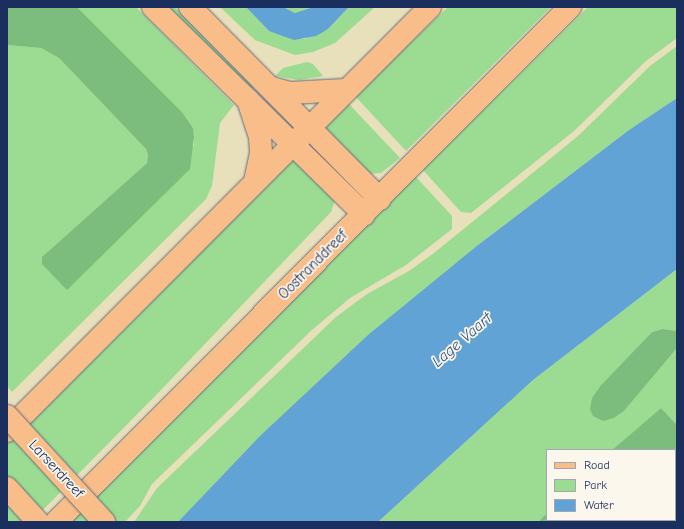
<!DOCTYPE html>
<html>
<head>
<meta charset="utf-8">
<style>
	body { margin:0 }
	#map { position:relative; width:684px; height:529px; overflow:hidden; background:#e7e0bb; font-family:"Comic Neue",sans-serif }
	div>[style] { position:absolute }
	.green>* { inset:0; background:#9bdc92 }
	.forest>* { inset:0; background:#7cbc7c }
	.water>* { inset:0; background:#62a3d5 }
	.roads { filter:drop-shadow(0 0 1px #626d7f) drop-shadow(0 0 1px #626d7f) }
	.primary>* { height:22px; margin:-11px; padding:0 11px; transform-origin:11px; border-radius:11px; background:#f8bd89 }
	.bridges { filter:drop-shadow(0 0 1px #626d7f) drop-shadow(0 0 1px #626d7f) }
	.primary-bridge>* { height:22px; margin:-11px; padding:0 11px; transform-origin:11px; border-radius:11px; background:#f8bd89 }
	span { translate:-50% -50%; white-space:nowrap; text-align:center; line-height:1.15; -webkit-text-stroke:3.5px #fbf7ec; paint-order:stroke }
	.street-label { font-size:15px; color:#1b2f5e }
	.water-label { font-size:16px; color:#345888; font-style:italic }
	.frame { position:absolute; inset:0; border:8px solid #1b2f5e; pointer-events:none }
	.legend { position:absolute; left:546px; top:449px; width:130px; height:72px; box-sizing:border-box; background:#fbf7ec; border:1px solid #a1a7b3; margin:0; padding:5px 7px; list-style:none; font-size:12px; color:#1b2f5e }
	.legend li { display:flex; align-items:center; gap:8px; height:20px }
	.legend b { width:20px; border:1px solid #a1a7b3 }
</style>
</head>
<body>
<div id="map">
	<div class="green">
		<i style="clip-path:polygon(77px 7px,136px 7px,234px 105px,220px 123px,212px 186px,206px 199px,12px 392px,7px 386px,7px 45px,41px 48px,59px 58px,146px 149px,148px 155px,147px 163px,42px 257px,194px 146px,193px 128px,182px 112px)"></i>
		<i style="clip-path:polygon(167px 7px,175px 7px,255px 84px,250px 90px)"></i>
		<i style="clip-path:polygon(220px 7px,246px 7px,269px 31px,304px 39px,328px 29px,349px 7px,375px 7px,335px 43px,313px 52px,295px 55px,255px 40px)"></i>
		<i style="clip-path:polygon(283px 7px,313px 7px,295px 13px)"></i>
		<i style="clip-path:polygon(448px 7px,551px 7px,406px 151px,355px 96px)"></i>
		<i style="clip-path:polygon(588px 7px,677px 7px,677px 38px,646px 61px,574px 131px,471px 213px,461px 212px,423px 170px)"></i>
		<i style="clip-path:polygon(677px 46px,677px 98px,629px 130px,478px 245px,178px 522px,134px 522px,157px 488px,336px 317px,367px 294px,409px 271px,434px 253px,578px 136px,650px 66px)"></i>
		<i style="clip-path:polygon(307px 62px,313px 64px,323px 76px,299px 80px,275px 76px,283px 68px)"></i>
		<i style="clip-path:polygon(348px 103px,400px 158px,381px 173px,369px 174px,322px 128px)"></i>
		<i style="clip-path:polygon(293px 161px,299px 161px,336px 197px,331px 212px,159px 392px,31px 522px,7px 522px,7px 441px,220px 233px,284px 166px)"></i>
		<i style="clip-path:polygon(416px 177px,452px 216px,452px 229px,406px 265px,350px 298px,312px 330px,152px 484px,140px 506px,125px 522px,70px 522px)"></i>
		<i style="clip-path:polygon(677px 269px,677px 331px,663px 329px,652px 332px,602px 384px,614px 418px,624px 411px,677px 348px,677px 425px,661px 408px,612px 450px,547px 450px,547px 513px,538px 522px,378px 522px,533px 380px)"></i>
	</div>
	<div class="forest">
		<i style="clip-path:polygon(7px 7px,77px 7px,182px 112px,193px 128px,194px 137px,190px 169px,67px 290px,42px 264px,42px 257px,147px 163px,148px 155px,146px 149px,59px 58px,41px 48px,7px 45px)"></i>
		<i style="clip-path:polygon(663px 329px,677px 331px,677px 348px,624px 411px,614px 418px,603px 421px,593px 416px,590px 409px,592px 398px,602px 384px,652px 332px)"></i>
		<i style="clip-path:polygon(661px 408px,677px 425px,677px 522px,538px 522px,547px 513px,547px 520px,675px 520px,675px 450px,612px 450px)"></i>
	</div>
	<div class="water">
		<i style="clip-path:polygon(246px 7px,283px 7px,295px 13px,313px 7px,349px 7px,328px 29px,316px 36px,294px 40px,269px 31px)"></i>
		<i style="clip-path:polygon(677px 98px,677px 269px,533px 380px,378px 522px,178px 522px,260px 436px,368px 335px,478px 245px,629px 130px)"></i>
	</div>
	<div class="roads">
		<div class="primary">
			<i style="left:153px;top:7px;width:296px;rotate:44.5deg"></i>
			<i style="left:190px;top:7px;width:270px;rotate:45.3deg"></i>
			<i style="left:271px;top:88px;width:20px;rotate:15deg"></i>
			<i style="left:290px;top:93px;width:55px;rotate:-3.1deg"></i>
			<i style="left:248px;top:100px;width:40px;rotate:72deg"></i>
			<i style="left:260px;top:138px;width:15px;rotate:86deg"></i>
			<i style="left:261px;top:153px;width:29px;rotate:102deg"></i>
			<i style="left:7px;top:431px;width:599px;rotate:-45.07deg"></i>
			<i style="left:7px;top:488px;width:46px;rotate:47.6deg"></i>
			<i style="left:56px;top:522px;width:728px;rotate:-45.06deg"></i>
		</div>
	</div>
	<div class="bridges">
		<div class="primary-bridge">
			<i style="left:7px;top:416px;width:144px;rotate:47.5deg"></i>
		</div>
	</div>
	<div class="street-label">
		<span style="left:313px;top:265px;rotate:-45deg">Oostranddreef</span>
		<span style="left:56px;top:469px;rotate:47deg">Larserdreef</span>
	</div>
	<div class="water-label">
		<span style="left:462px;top:340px;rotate:-41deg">Lage Vaart</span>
	</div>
	<div class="frame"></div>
	<ul class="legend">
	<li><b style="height:5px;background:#f8bd89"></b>Road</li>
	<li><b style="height:11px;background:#9bdc92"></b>Park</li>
	<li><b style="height:11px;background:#62a3d5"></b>Water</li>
	</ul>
</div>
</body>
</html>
